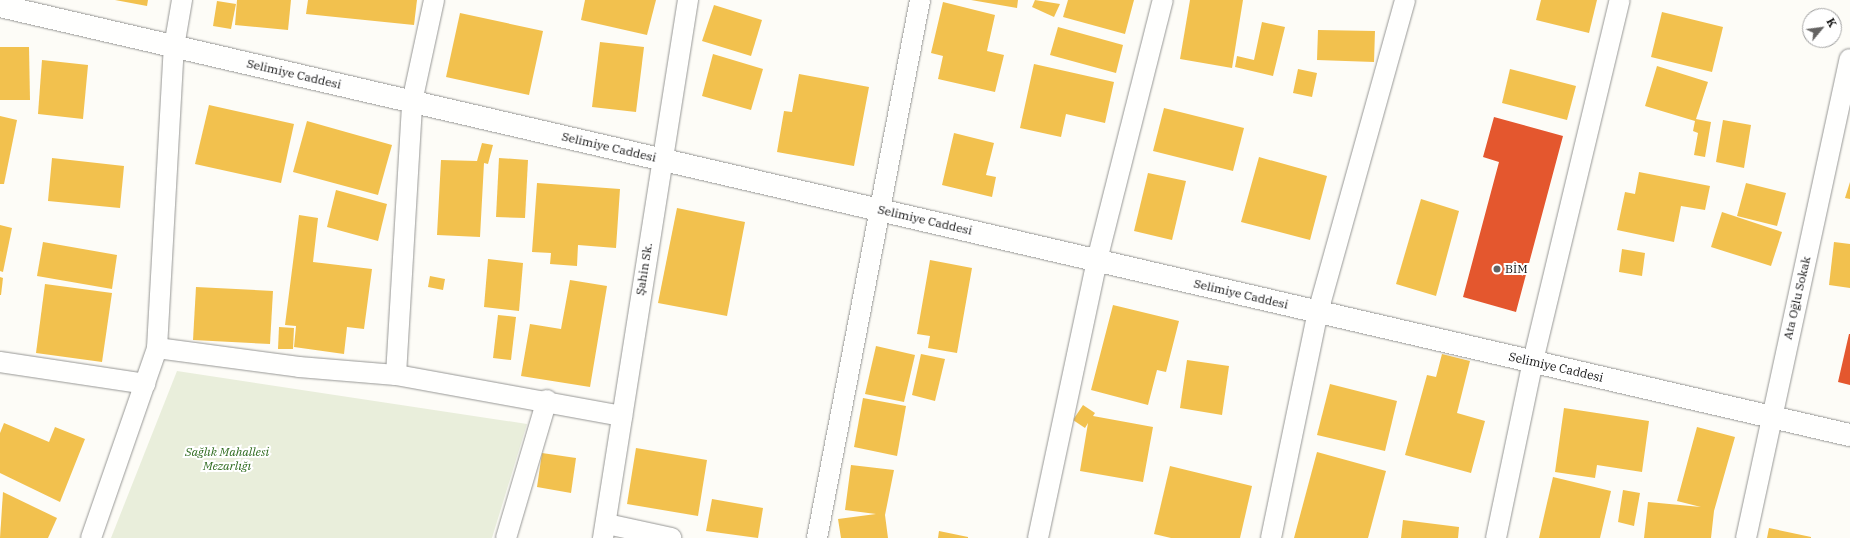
<!DOCTYPE html>
<html>
<head>
<meta charset="utf-8">
<style>
	body { margin:0 }
	#map { position:relative; width:1850px; height:538px; overflow:hidden; background:#fdfcf7; font-family:"IBM Plex Serif",serif }
	div>[style] { position:absolute }
	.cemetery>* { inset:0; background:#e9eedb }
	.homes>* { inset:0; background:#f2c14e }
	.shops>* { inset:0; background:#e4572e }
	.roads { filter:drop-shadow(0 0 1px #979795) drop-shadow(0 0 1px #979795) }
	.minor>* { height:20px; margin:-10px; padding:0 10px; transform-origin:10px; border-radius:10px; background:#fffffe }
	.tertiary>* { height:22px; margin:-11px; padding:0 11px; transform-origin:11px; border-radius:11px; background:#fffffe }
	.dots>* { width:11px; height:11px; translate:-50% -50%; box-sizing:border-box; border:2px solid #fff; border-radius:50% }
	span { translate:-50% -50%; white-space:nowrap; text-align:center; line-height:1.15; -webkit-text-stroke:4px #fff; paint-order:stroke }
	.street-label { font-size:12px; color:#111 }
	.poi-label { font-size:12px; color:#111 }
	.left { translate:0 -50%; text-align:left }
	.park-label { font-size:12px; color:#2f6b1f; font-style:italic }
	.north { position:absolute; left:1802px; top:8px; width:40px; height:40px; box-sizing:border-box; background:#fff; border:1px solid #a0a0a0; border-radius:50%; rotate:61deg; font-size:11px; font-weight:700; line-height:16px; text-align:center; color:#111 }
	.north::after { content:''; display:block; margin:auto; width:14px; height:18px; background:#646362; clip-path:polygon(50% 0,100% 100%,50% 72%,0 100%) }
</style>
</head>
<body>
<div id="map">
	<div class="cemetery">
		<i style="clip-path:polygon(177px 371px,527px 424px,492px 538px,111px 538px)"></i>
	</div>
	<div class="homes">
		<i style="clip-path:polygon(115px 0,148px 0,147px 6px)"></i>
		<i style="clip-path:polygon(237px 0,291px 0,288px 30px,235px 25px)"></i>
		<i style="clip-path:polygon(308px 0,417px 0,414px 25px,306px 14px)"></i>
		<i style="clip-path:polygon(585px 0,656px 0,647px 35px,581px 20px)"></i>
		<i style="clip-path:polygon(971px 0,1018px 0,1017px 8px)"></i>
		<i style="clip-path:polygon(1035px 0,1060px 4px,1054px 17px,1032px 7px)"></i>
		<i style="clip-path:polygon(1068px 0,1134px 0,1125px 34px,1063px 17px)"></i>
		<i style="clip-path:polygon(1190px 0,1243px 0,1232px 68px,1180px 59px)"></i>
		<i style="clip-path:polygon(1541px 0,1597px 0,1589px 33px,1536px 20px)"></i>
		<i style="clip-path:polygon(217px 1px,236px 4px,231px 29px,213px 26px)"></i>
		<i style="clip-path:polygon(943px 2px,995px 15px,987px 51px,1004px 55px,995px 92px,938px 79px,943px 56px,931px 53px)"></i>
		<i style="clip-path:polygon(714px 5px,762px 20px,751px 56px,702px 41px)"></i>
		<i style="clip-path:polygon(1662px 12px,1723px 27px,1712px 72px,1651px 57px)"></i>
		<i style="clip-path:polygon(460px 13px,543px 31px,529px 95px,446px 77px)"></i>
		<i style="clip-path:polygon(1262px 22px,1285px 27px,1273px 76px,1235px 67px,1237px 56px,1254px 60px)"></i>
		<i style="clip-path:polygon(1058px 27px,1123px 45px,1116px 73px,1050px 55px)"></i>
		<i style="clip-path:polygon(1318px 30px,1375px 31px,1374px 62px,1317px 60px)"></i>
		<i style="clip-path:polygon(600px 42px,644px 47px,636px 112px,592px 107px)"></i>
		<i style="clip-path:polygon(0 47px,29px 47px,30px 100px,0 100px)"></i>
		<i style="clip-path:polygon(713px 54px,763px 69px,751px 110px,702px 96px)"></i>
		<i style="clip-path:polygon(42px 60px,88px 65px,83px 119px,38px 114px)"></i>
		<i style="clip-path:polygon(1034px 64px,1114px 82px,1105px 123px,1066px 114px,1061px 137px,1020px 128px)"></i>
		<i style="clip-path:polygon(1657px 66px,1708px 82px,1696px 119px,1711px 122px,1705px 157px,1694px 155px,1698px 133px,1693px 131px,1695px 121px,1645px 106px)"></i>
		<i style="clip-path:polygon(1298px 69px,1317px 73px,1312px 97px,1293px 93px)"></i>
		<i style="clip-path:polygon(1510px 69px,1576px 86px,1567px 120px,1502px 103px)"></i>
		<i style="clip-path:polygon(799px 74px,869px 87px,854px 166px,777px 152px,784px 111px,792px 112px)"></i>
		<i style="clip-path:polygon(209px 105px,294px 124px,281px 183px,195px 164px)"></i>
		<i style="clip-path:polygon(1164px 108px,1244px 128px,1233px 171px,1153px 151px)"></i>
		<i style="clip-path:polygon(0 116px,17px 120px,4px 184px,0 184px)"></i>
		<i style="clip-path:polygon(1723px 120px,1751px 125px,1744px 168px,1716px 162px)"></i>
		<i style="clip-path:polygon(307px 121px,392px 145px,378px 195px,293px 172px)"></i>
		<i style="clip-path:polygon(954px 133px,994px 143px,986px 175px,996px 177px,992px 197px,942px 185px)"></i>
		<i style="clip-path:polygon(482px 143px,493px 145px,488px 164px,484px 163px,480px 237px,437px 235px,441px 160px,477px 161px)"></i>
		<i style="clip-path:polygon(1259px 157px,1327px 176px,1310px 240px,1241px 222px)"></i>
		<i style="clip-path:polygon(52px 158px,124px 166px,120px 208px,48px 201px)"></i>
		<i style="clip-path:polygon(499px 158px,528px 160px,525px 218px,496px 217px)"></i>
		<i style="clip-path:polygon(1639px 172px,1710px 186px,1705px 210px,1681px 206px,1674px 242px,1617px 230px,1625px 192px,1635px 194px)"></i>
		<i style="clip-path:polygon(1148px 173px,1186px 181px,1172px 240px,1134px 231px)"></i>
		<i style="clip-path:polygon(1850px 182px,1850px 199px,1845px 198px)"></i>
		<i style="clip-path:polygon(537px 183px,620px 189px,616px 248px,578px 245px,577px 266px,550px 264px,551px 253px,532px 252px)"></i>
		<i style="clip-path:polygon(1746px 183px,1786px 193px,1777px 226px,1737px 216px)"></i>
		<i style="clip-path:polygon(336px 190px,387px 204px,378px 241px,327px 227px)"></i>
		<i style="clip-path:polygon(1421px 199px,1459px 211px,1436px 296px,1396px 284px)"></i>
		<i style="clip-path:polygon(677px 208px,745px 222px,727px 316px,658px 303px)"></i>
		<i style="clip-path:polygon(1722px 212px,1782px 232px,1771px 266px,1711px 247px)"></i>
		<i style="clip-path:polygon(299px 215px,318px 218px,313px 262px,372px 269px,364px 329px,347px 327px,344px 354px,294px 347px,296px 326px,285px 325px)"></i>
		<i style="clip-path:polygon(0 225px,12px 228px,3px 272px,0 271px)"></i>
		<i style="clip-path:polygon(43px 242px,117px 255px,112px 289px,37px 276px)"></i>
		<i style="clip-path:polygon(1834px 242px,1850px 244px,1850px 288px,1829px 285px)"></i>
		<i style="clip-path:polygon(1622px 249px,1645px 253px,1642px 276px,1619px 272px)"></i>
		<i style="clip-path:polygon(488px 259px,523px 263px,519px 311px,484px 307px)"></i>
		<i style="clip-path:polygon(930px 260px,972px 268px,957px 353px,928px 348px,930px 336px,917px 334px)"></i>
		<i style="clip-path:polygon(430px 276px,445px 279px,443px 290px,428px 287px)"></i>
		<i style="clip-path:polygon(0 277px,3px 278px,1px 295px,0 295px)"></i>
		<i style="clip-path:polygon(570px 280px,607px 286px,590px 387px,521px 376px,530px 324px,561px 329px)"></i>
		<i style="clip-path:polygon(45px 284px,112px 293px,102px 362px,36px 353px)"></i>
		<i style="clip-path:polygon(196px 287px,273px 291px,270px 344px,193px 340px)"></i>
		<i style="clip-path:polygon(1113px 305px,1179px 321px,1166px 372px,1157px 370px,1148px 405px,1091px 390px)"></i>
		<i style="clip-path:polygon(498px 315px,516px 317px,511px 360px,493px 358px)"></i>
		<i style="clip-path:polygon(279px 327px,294px 328px,293px 349px,278px 349px)"></i>
		<i style="clip-path:polygon(876px 346px,915px 355px,904px 402px,865px 394px)"></i>
		<i style="clip-path:polygon(921px 354px,945px 359px,935px 401px,912px 395px)"></i>
		<i style="clip-path:polygon(1442px 354px,1470px 361px,1457px 413px,1485px 421px,1471px 473px,1405px 455px,1427px 375px,1436px 377px)"></i>
		<i style="clip-path:polygon(1187px 360px,1229px 366px,1222px 415px,1180px 408px)"></i>
		<i style="clip-path:polygon(1330px 384px,1397px 401px,1385px 451px,1317px 435px)"></i>
		<i style="clip-path:polygon(863px 398px,906px 406px,897px 456px,854px 447px)"></i>
		<i style="clip-path:polygon(1083px 405px,1095px 413px,1093px 416px,1153px 427px,1143px 482px,1080px 471px,1088px 423px,1085px 428px,1073px 420px)"></i>
		<i style="clip-path:polygon(1564px 408px,1649px 421px,1642px 472px,1597px 465px,1595px 478px,1555px 472px)"></i>
		<i style="clip-path:polygon(4px 423px,49px 442px,55px 427px,85px 439px,60px 502px,0 473px,0 433px)"></i>
		<i style="clip-path:polygon(1697px 427px,1735px 437px,1714px 511px,1711px 538px,1644px 538px,1648px 502px,1701px 507px,1677px 501px)"></i>
		<i style="clip-path:polygon(636px 448px,707px 460px,698px 516px,627px 504px)"></i>
		<i style="clip-path:polygon(1317px 452px,1386px 471px,1368px 538px,1294px 538px)"></i>
		<i style="clip-path:polygon(542px 453px,576px 458px,571px 493px,537px 487px)"></i>
		<i style="clip-path:polygon(851px 465px,894px 470px,885px 515px,888px 538px,841px 538px,838px 519px,876px 514px,845px 510px)"></i>
		<i style="clip-path:polygon(1170px 466px,1252px 486px,1240px 538px,1171px 538px,1154px 534px)"></i>
		<i style="clip-path:polygon(1553px 477px,1611px 491px,1600px 538px,1539px 538px)"></i>
		<i style="clip-path:polygon(1623px 490px,1640px 493px,1634px 526px,1618px 522px)"></i>
		<i style="clip-path:polygon(3px 492px,57px 518px,48px 538px,0 538px)"></i>
		<i style="clip-path:polygon(712px 499px,763px 508px,758px 538px,706px 531px)"></i>
		<i style="clip-path:polygon(1403px 520px,1459px 527px,1458px 538px,1401px 538px)"></i>
		<i style="clip-path:polygon(1769px 528px,1811px 537px,1811px 538px,1767px 538px)"></i>
		<i style="clip-path:polygon(939px 531px,968px 537px,968px 538px,938px 538px)"></i>
	</div>
	<div class="shops">
		<i style="clip-path:polygon(1494px 117px,1563px 136px,1516px 312px,1463px 297px,1499px 162px,1483px 157px)"></i>
		<i style="clip-path:polygon(1849px 334px,1850px 334px,1850px 385px,1838px 382px)"></i>
	</div>
	<div class="roads">
		<div class="minor">
			<i style="left:157px;top:348px;width:143px;rotate:7.6deg"></i>
			<i style="left:299px;top:367px;width:97px;rotate:4.7deg"></i>
			<i style="left:396px;top:375px;width:230px;rotate:10.3deg"></i>
			<i style="left:0;top:362px;width:147px;rotate:8.6deg"></i>
			<i style="left:396px;top:375px;width:273px;rotate:-86.6deg"></i>
			<i style="left:412px;top:102px;width:104px;rotate:-77.8deg"></i>
			<i style="left:607px;top:524px;width:66px;rotate:12.3deg"></i>
			<i style="left:91px;top:538px;width:201px;rotate:-70.8deg"></i>
			<i style="left:157px;top:348px;width:301px;rotate:-86.8deg"></i>
			<i style="left:174px;top:47px;width:48px;rotate:-80.3deg"></i>
			<i style="left:506px;top:538px;width:144px;rotate:-73.5deg"></i>
			<i style="left:603px;top:538px;width:545px;rotate:-81.02deg"></i>
			<i style="left:817px;top:538px;width:548px;rotate:-79.16deg"></i>
			<i style="left:1038px;top:538px;width:284px;rotate:-78deg"></i>
			<i style="left:1097px;top:260px;width:268px;rotate:-75.8deg"></i>
			<i style="left:1271px;top:538px;width:231px;rotate:-78.3deg"></i>
			<i style="left:1318px;top:312px;width:324px;rotate:-74.4deg"></i>
			<i style="left:1496px;top:538px;width:181px;rotate:-78.2deg"></i>
			<i style="left:1533px;top:361px;width:371px;rotate:-76.5deg"></i>
			<i style="left:1746px;top:538px;width:490px;rotate:-77.8deg"></i>
		</div>
		<div class="tertiary">
			<i style="left:0;top:6px;width:1899px;rotate:13.06deg"></i>
		</div>
	</div>
	<div class="dots">
		<i style="left:1497px;top:269px;background:#646362"></i>
	</div>
	<div class="street-label">
		<span style="left:294px;top:74px;rotate:13deg">Selimiye Caddesi</span>
		<span style="left:609px;top:147px;rotate:13deg">Selimiye Caddesi</span>
		<span style="left:925px;top:220px;rotate:13deg">Selimiye Caddesi</span>
		<span style="left:644px;top:269px;rotate:-81deg">Şahin Sk.</span>
		<span style="left:1241px;top:294px;rotate:13deg">Selimiye Caddesi</span>
		<span style="left:1797px;top:298px;rotate:-77deg">Ata Oğlu Sokak</span>
		<span style="left:1556px;top:367px;rotate:13deg">Selimiye Caddesi</span>
	</div>
	<div class="poi-label">
		<span class="left" style="left:1505px;top:269px">BİM</span>
	</div>
	<div class="park-label">
		<span style="left:227px;top:459px">Sağlık Mahallesi<br>Mezarlığı</span>
	</div>
	<div class="north">K</div>
</div>
</body>
</html>
